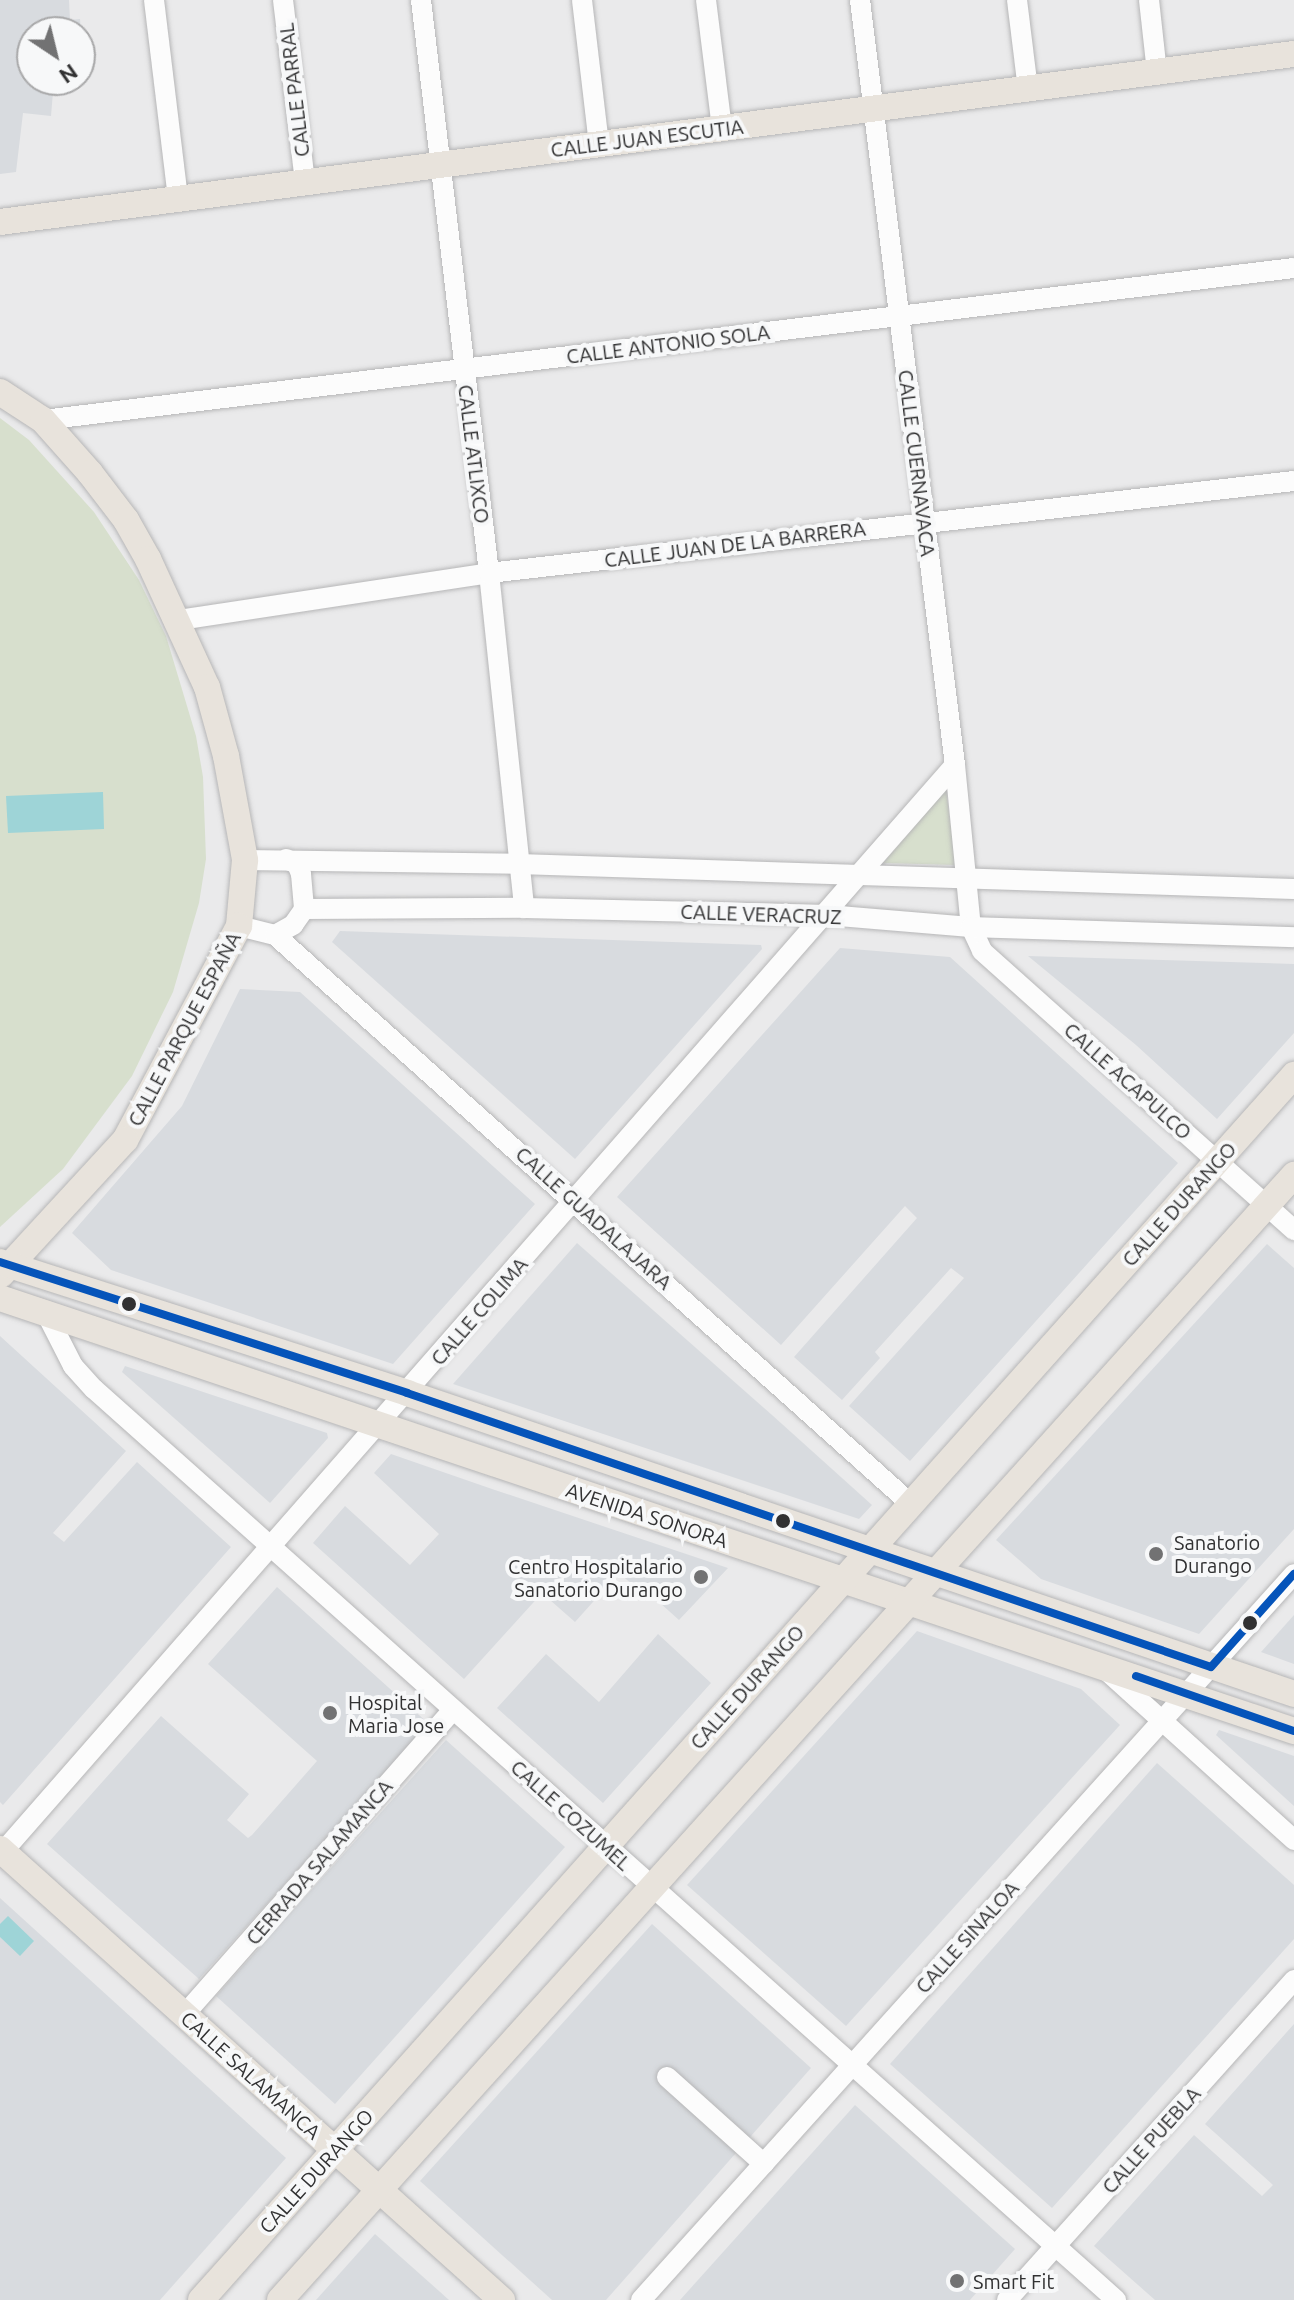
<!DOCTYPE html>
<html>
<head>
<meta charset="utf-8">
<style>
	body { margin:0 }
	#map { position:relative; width:1294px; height:2300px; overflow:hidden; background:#eaeaeb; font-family:Ubuntu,sans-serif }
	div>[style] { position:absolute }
	.built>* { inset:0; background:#d8dbdf }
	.green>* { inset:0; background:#d7dfcd }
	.water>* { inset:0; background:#9ed4d7 }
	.roads { filter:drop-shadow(0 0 2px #b6b6b7) drop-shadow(0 0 2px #b6b6b7) }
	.minor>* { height:20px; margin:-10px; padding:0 10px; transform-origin:10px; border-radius:10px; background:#fcfcfc }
	.major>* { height:26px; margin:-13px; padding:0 13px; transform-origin:13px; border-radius:13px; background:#e8e3dc }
	.bus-1>* { height:8px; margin:-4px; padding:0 4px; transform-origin:4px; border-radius:4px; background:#0554ba }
	.dots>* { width:22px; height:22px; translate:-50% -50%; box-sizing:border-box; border:4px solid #f7f8f9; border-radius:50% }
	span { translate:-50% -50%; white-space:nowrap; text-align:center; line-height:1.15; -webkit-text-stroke:8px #f7f8f9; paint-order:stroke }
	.street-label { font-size:20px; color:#313132 }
	.poi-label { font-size:20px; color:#313132 }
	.left { translate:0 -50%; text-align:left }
	.right { translate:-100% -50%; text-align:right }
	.north { position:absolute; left:16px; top:16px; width:80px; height:80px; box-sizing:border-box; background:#f7f8f9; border:2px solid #a8a8a9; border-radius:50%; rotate:145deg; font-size:22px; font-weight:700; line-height:32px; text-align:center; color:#313132 }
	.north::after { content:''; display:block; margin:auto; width:28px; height:36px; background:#727273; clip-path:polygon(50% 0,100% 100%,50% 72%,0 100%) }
</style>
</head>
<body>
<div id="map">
	<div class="built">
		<i style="clip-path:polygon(0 0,69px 0,70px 20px,80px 19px,83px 54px,80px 54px,80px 32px,32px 32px,32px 80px,54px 80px,51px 116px,23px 113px,16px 172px,0 174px)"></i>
		<i style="clip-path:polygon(340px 931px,761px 945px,762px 949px,575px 1159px,332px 942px)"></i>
		<i style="clip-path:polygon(840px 948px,950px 957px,1178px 1163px,910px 1461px,849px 1406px,964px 1278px,951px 1268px,875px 1352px,880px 1358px,842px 1400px,794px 1357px,917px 1218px,905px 1206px,781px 1345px,617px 1197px)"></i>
		<i style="clip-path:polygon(1028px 956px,1294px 964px,1294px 1033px,1217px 1119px,1136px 1045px)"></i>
		<i style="clip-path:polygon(240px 989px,300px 992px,535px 1204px,393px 1364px,111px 1270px,72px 1233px,182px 1106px)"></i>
		<i style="clip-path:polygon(577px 1243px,772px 1415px,872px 1505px,859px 1519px,453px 1384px)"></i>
		<i style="clip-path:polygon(1267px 1244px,1294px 1268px,1294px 1529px,1199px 1634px,1041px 1579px,996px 1540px)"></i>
		<i style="clip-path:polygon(0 1336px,126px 1451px,53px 1533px,64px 1542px,137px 1462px,231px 1547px,3px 1805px,0 1802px)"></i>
		<i style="clip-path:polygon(125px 1366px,327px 1433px,328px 1438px,270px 1503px,122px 1372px)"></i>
		<i style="clip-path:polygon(391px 1454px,492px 1489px,728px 1568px,679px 1620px,650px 1594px,647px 1597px,619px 1573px,575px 1622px,542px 1593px,464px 1679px,313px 1543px,345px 1506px,410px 1565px,439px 1534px,374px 1473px)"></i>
		<i style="clip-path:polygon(277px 1587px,429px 1724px,199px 1979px,47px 1844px,161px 1716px,249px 1794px,227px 1820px,248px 1838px,252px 1835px,317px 1761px,208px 1664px)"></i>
		<i style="clip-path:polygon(1294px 1615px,1294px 1664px,1261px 1652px)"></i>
		<i style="clip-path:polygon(917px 1631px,1081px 1689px,1120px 1725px,846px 2026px,687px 1885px)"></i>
		<i style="clip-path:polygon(658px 1634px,711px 1683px,603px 1803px,497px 1708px,546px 1654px,599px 1702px)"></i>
		<i style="clip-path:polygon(1219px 1730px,1294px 1756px,1294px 1806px,1216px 1735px)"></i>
		<i style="clip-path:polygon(446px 1740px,565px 1847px,335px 2104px,216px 1996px)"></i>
		<i style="clip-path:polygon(1157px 1763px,1294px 1885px,1294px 1939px,1052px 2208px,890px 2064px)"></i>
		<i style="clip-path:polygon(0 1898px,286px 2158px,160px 2300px,0 2300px)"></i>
		<i style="clip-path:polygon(652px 1924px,811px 2068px,606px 2300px,552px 2300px,420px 2181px)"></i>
		<i style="clip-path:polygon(1294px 2024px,1294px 2300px,1155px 2300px,1094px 2246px,1194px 2135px,1262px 2196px,1273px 2185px,1205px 2124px)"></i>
		<i style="clip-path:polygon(855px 2105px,1015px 2249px,970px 2300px,680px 2300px)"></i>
		<i style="clip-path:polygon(375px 2234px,439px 2291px,449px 2300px,316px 2300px)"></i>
	</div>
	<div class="green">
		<i style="clip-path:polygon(0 418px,29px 440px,94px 512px,139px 580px,166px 636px,196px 736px,203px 777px,206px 859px,199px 903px,173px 992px,132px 1076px,63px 1169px,0 1227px)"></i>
		<i style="clip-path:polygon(946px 790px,956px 865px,883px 863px)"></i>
	</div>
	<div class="water">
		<i style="clip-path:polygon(103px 792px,104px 829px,8px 833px,6px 796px)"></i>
		<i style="clip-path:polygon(8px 1916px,34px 1941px,20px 1956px,0 1937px,0 1924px)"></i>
	</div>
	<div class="roads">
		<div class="minor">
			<i style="left:154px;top:0;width:200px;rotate:83.1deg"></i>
			<i style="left:283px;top:0;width:182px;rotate:83.1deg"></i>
			<i style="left:421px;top:0;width:577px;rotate:83.23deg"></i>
			<i style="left:489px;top:573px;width:337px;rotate:84deg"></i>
			<i style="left:582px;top:0;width:145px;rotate:83.3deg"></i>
			<i style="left:706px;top:0;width:129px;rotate:82.9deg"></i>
			<i style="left:860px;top:0;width:771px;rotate:82.92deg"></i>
			<i style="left:955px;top:765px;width:163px;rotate:84.4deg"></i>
			<i style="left:971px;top:927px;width:26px;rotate:65deg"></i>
			<i style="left:982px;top:951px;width:419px;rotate:41.8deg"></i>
			<i style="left:1017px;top:0;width:90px;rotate:83deg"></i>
			<i style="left:1149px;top:0;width:72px;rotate:83.7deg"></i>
			<i style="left:43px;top:420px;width:1260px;rotate:-6.93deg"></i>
			<i style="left:179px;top:620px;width:314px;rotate:-8.6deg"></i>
			<i style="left:489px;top:573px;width:810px;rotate:-6.52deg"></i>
			<i style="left:286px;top:859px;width:12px;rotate:24deg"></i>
			<i style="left:297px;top:864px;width:11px;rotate:68deg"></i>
			<i style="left:301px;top:874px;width:35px;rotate:85deg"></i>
			<i style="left:245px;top:860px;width:273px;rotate:0.8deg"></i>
			<i style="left:518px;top:864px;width:776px;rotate:1.85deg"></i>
			<i style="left:239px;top:926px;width:37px;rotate:14deg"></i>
			<i style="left:275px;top:935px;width:21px;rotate:-29deg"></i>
			<i style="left:293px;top:925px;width:19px;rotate:-55deg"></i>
			<i style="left:304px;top:909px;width:220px;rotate:-0.3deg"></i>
			<i style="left:524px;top:908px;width:303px;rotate:1.3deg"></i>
			<i style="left:827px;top:915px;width:144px;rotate:4.8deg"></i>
			<i style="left:971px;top:927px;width:323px;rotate:1.8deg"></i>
			<i style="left:275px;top:935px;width:853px;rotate:41.82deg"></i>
			<i style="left:46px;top:1313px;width:59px;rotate:63deg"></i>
			<i style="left:73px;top:1366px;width:31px;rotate:48deg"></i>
			<i style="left:94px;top:1389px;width:1369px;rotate:41.71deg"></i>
			<i style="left:1107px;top:1671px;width:252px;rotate:42.1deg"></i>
			<i style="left:0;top:1855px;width:1449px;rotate:-48.78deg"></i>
			<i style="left:184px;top:2015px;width:407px;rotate:-48.6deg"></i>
			<i style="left:667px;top:2077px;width:130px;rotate:41.9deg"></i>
			<i style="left:641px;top:2300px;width:976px;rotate:-48.03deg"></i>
			<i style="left:1007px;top:2300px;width:430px;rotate:-48.1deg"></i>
		</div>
		<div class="major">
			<i style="left:0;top:222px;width:1305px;rotate:-7.4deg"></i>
			<i style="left:0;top:392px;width:51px;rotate:33.1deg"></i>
			<i style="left:43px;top:420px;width:71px;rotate:48.4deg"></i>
			<i style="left:90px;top:473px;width:59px;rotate:52.5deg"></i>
			<i style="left:126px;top:520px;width:45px;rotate:60.6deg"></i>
			<i style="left:148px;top:559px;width:141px;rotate:65.3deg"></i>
			<i style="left:207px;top:687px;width:72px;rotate:74.6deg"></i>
			<i style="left:226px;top:756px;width:106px;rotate:79.6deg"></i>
			<i style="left:245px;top:860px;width:66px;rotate:95.2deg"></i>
			<i style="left:239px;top:926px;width:242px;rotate:118deg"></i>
			<i style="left:125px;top:1140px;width:183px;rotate:132.6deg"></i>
			<i style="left:0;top:1262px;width:428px;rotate:17.8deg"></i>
			<i style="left:407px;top:1393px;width:937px;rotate:18.74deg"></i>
			<i style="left:0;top:1298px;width:1365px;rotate:18.5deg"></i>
			<i style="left:0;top:1849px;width:675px;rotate:41.94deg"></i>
			<i style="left:201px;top:2300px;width:1642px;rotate:-48.26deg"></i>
			<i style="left:280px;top:2300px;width:1515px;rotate:-47.97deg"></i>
		</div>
	</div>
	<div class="bus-1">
		<i style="left:0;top:1262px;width:428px;rotate:17.8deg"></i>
		<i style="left:407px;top:1393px;width:849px;rotate:18.82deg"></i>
		<i style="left:1211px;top:1667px;width:125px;rotate:-48.3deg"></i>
		<i style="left:1136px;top:1676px;width:167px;rotate:19.2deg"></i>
	</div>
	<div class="dots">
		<i style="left:129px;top:1304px;background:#313132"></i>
		<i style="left:783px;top:1521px;background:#313132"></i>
		<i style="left:1156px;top:1554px;background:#727273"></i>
		<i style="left:701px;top:1577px;background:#727273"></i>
		<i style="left:1250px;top:1623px;background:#313132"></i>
		<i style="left:330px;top:1713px;background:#727273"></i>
		<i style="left:957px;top:2281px;background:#727273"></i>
	</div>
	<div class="street-label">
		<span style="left:294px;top:90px;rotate:-97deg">CALLE PARRAL</span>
		<span style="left:647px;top:138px;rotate:-7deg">CALLE JUAN ESCUTIA</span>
		<span style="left:668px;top:344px;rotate:-7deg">CALLE ANTONIO SOLA</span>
		<span style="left:474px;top:454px;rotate:83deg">CALLE ATLIXCO</span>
		<span style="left:917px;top:463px;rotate:83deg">CALLE CUERNAVACA</span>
		<span style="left:735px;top:544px;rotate:-7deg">CALLE JUAN DE LA BARRERA</span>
		<span style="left:761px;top:914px;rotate:2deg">CALLE VERACRUZ</span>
		<span style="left:184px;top:1029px;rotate:-62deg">CALLE PARQUE ESPAÑA</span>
		<span style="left:1128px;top:1081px;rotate:42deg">CALLE ACAPULCO</span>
		<span style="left:1179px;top:1204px;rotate:-48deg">CALLE DURANGO</span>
		<span style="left:594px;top:1218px;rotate:42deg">CALLE GUADALAJARA</span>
		<span style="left:479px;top:1311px;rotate:-49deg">CALLE COLIMA</span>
		<span style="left:647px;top:1515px;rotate:18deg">AVENIDA SONORA</span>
		<span style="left:747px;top:1687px;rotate:-48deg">CALLE DURANGO</span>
		<span style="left:571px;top:1815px;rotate:42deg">CALLE COZUMEL</span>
		<span style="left:319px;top:1862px;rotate:-49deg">CERRADA SALAMANCA</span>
		<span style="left:967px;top:1937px;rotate:-48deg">CALLE SINALOA</span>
		<span style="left:251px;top:2075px;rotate:42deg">CALLE SALAMANCA</span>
		<span style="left:1151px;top:2140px;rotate:-48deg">CALLE PUEBLA</span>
		<span style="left:316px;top:2171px;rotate:-48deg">CALLE DURANGO</span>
	</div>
	<div class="poi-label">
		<span class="left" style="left:1174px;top:1554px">Sanatorio<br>Durango</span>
		<span class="right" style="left:683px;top:1578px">Centro Hospitalario<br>Sanatorio Durango</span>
		<span class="left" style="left:348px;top:1714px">Hospital<br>Maria Jose</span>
		<span class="left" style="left:973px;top:2281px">Smart Fit</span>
	</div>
	<div class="north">N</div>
</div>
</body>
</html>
